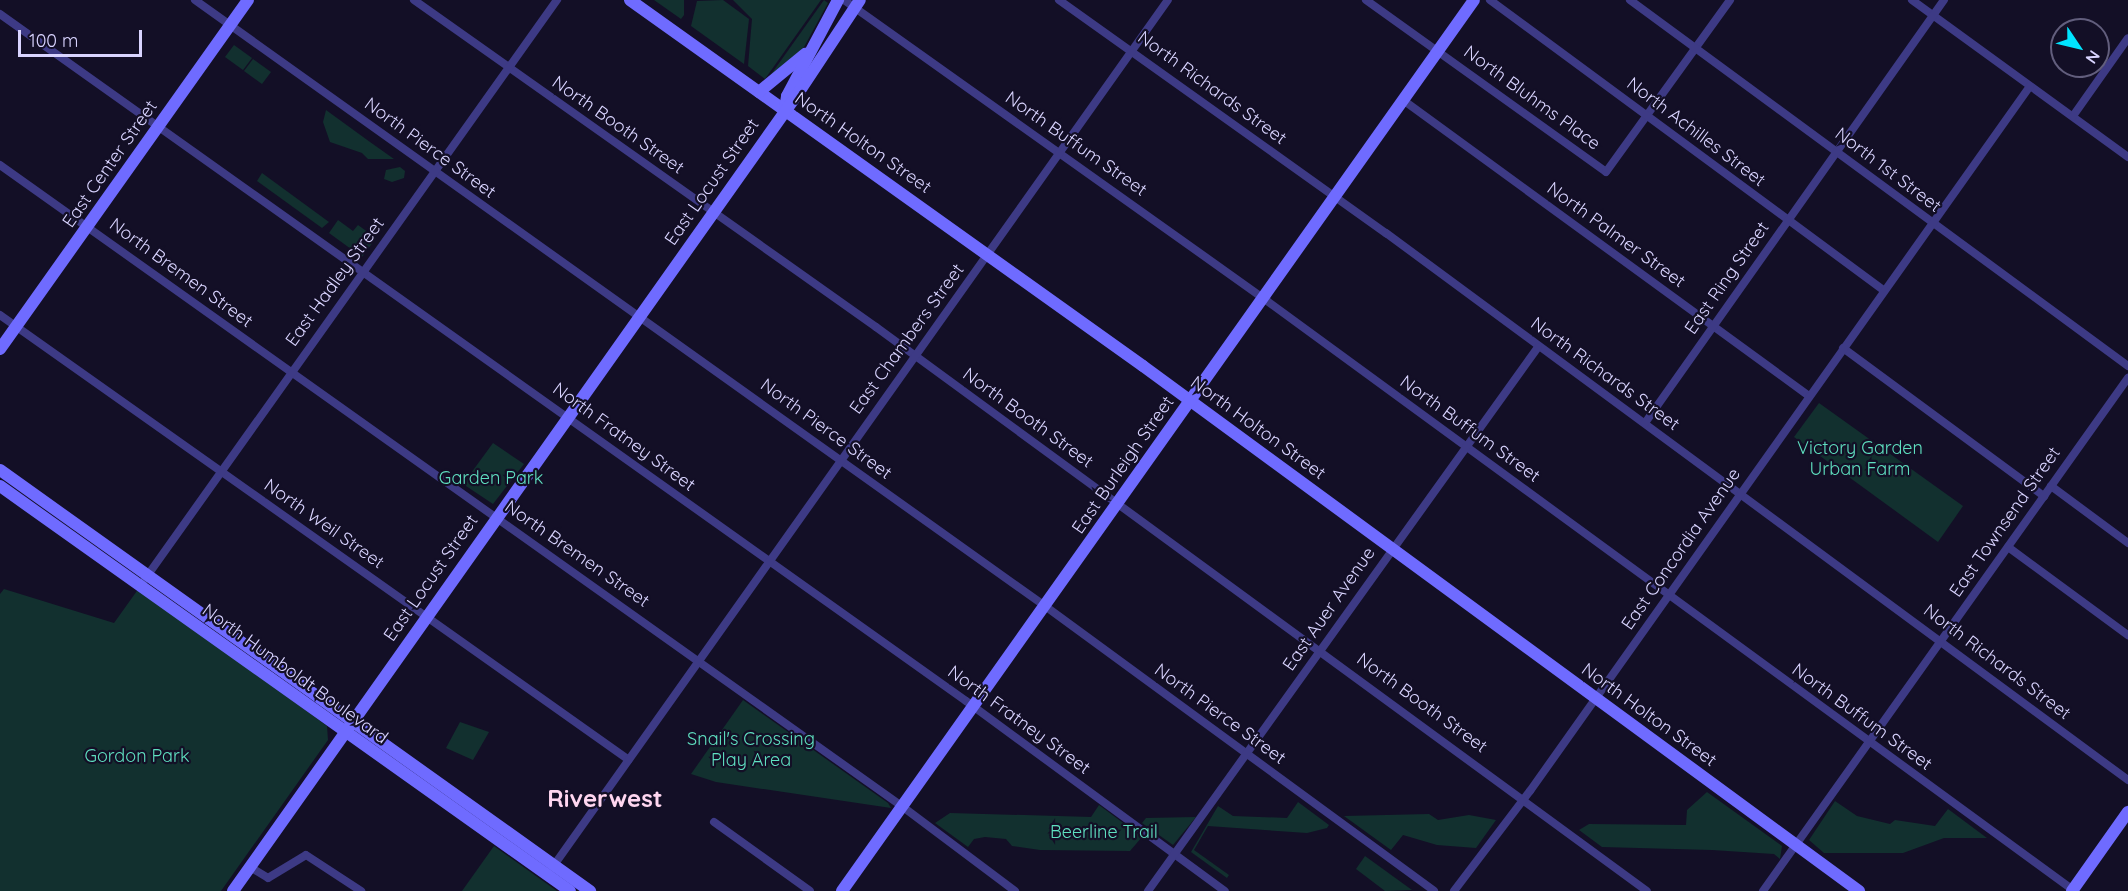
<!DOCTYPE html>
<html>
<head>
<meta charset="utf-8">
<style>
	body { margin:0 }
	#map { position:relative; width:2128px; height:891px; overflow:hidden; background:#130f26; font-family:Quicksand,sans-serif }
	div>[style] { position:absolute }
	.green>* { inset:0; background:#12302f }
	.street>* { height:8px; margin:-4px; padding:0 4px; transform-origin:4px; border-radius:4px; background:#3d3a85 }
	.secondary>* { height:12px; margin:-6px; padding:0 6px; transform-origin:6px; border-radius:6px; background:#6f6bff }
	span { translate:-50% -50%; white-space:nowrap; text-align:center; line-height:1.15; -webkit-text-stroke:4.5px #130f26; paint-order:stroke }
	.street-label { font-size:18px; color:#d9d4ff }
	.park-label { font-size:18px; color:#5fe0c0 }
	.district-label { font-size:24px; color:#ffd6f0; font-weight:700 }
	.north { position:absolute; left:2050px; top:18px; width:60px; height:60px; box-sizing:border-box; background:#130f26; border:2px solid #625e7d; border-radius:50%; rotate:125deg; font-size:16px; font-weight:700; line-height:24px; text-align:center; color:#d9d4ff }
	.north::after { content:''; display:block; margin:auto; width:21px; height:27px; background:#00e5ff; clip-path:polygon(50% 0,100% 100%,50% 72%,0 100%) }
	.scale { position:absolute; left:18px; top:30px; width:124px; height:27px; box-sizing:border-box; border:3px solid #d9d4ff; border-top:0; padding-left:8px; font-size:18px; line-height:21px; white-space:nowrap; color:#d9d4ff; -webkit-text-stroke:4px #130f26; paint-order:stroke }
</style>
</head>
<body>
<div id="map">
	<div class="green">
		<i style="clip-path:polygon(654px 0,684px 0,684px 15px,681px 19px)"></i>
		<i style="clip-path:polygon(723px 0,749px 19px,744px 64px,691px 26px,697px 1px)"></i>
		<i style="clip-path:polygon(733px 0,821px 0,765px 79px,748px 66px,752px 19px)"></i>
		<i style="clip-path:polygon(824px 0,828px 3px,804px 47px,767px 80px)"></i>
		<i style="clip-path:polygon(234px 45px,252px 58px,243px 70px,225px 57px)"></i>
		<i style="clip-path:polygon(253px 59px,271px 72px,262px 84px,244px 71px)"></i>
		<i style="clip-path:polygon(326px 110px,370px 142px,394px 159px,368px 159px,362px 153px,330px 142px,323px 122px)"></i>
		<i style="clip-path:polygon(400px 167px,405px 171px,404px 178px,392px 182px,384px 179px,386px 170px)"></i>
		<i style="clip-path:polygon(262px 173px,329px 222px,322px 228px,257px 181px)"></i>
		<i style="clip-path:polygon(338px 220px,353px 231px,358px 225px,376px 238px,362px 257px,329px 233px)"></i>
		<i style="clip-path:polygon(1819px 403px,1963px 506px,1938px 542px,1794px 437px)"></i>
		<i style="clip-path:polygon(493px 443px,524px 464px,493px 504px,463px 484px)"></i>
		<i style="clip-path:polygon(139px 588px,327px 726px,328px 740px,221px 891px,0 891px,0 594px,4px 589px,114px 623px)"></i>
		<i style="clip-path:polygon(743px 700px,888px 803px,891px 808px,716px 782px,691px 774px)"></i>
		<i style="clip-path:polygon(460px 722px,489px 732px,473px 760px,446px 748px)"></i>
		<i style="clip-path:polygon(1707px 792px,1782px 846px,1780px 859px,1774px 854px,1712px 850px,1602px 847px,1579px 830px,1589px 824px,1686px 825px,1687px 810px)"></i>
		<i style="clip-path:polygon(1835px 801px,1857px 816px,1890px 824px,1895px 820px,1935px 826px,1948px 809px,1987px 838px,1944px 838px,1903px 853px,1824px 853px,1809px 840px)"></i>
		<i style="clip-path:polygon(1298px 802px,1329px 825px,1327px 828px,1307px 833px,1208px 826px,1194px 850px,1229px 875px,1227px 878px,1191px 852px,1218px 806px,1233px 816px,1287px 818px)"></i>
		<i style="clip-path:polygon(1099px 805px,1142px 837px,1130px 851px,1040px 850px,1012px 846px,1006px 839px,985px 837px,974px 839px,968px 847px,935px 823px,950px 813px,1091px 817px)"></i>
		<i style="clip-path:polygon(1429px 814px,1438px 820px,1469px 815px,1496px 820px,1476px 848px,1437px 845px,1403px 835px,1391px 850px,1344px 816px)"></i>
		<i style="clip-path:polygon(1196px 817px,1173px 845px,1142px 823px,1146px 818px)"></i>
		<i style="clip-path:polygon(494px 846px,557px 891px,462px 891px)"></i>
		<i style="clip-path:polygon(1365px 856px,1412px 890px,1385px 891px,1356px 869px)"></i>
	</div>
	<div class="street">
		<i style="left:195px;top:0;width:1044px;rotate:35.49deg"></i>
		<i style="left:1045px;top:606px;width:482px;rotate:36.2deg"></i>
		<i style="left:414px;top:0;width:566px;rotate:35.29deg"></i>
		<i style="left:876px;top:327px;width:955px;rotate:36.19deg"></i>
		<i style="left:844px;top:0;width:514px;rotate:35.42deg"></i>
		<i style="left:1263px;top:298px;width:1003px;rotate:36.16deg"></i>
		<i style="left:1059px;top:0;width:402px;rotate:35.5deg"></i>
		<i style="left:1386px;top:233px;width:922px;rotate:36.4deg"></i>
		<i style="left:1366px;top:0;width:295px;rotate:35.6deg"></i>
		<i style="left:1606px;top:172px;width:212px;rotate:-54.2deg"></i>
		<i style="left:1490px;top:0;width:489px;rotate:36.4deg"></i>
		<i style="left:1630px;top:0;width:618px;rotate:36.31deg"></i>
		<i style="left:1912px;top:0;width:267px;rotate:36deg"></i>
		<i style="left:0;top:14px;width:1185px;rotate:35.42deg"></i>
		<i style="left:966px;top:701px;width:321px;rotate:36.3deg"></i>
		<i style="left:1403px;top:100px;width:502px;rotate:36.09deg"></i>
		<i style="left:2073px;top:116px;width:95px;rotate:-54.8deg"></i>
		<i style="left:0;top:165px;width:1108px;rotate:35.41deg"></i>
		<i style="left:903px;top:807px;width:140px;rotate:36.9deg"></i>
		<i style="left:0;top:315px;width:770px;rotate:35.28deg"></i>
		<i style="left:1843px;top:348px;width:250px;rotate:36.4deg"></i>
		<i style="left:1645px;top:423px;width:518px;rotate:-54.75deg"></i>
		<i style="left:2051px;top:486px;width:96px;rotate:36.5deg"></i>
		<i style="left:2008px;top:547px;width:149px;rotate:36.3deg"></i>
		<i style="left:145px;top:579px;width:711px;rotate:-54.57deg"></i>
		<i style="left:714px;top:822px;width:118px;rotate:35.7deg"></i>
		<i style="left:250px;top:867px;width:21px;rotate:31deg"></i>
		<i style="left:268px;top:878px;width:44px;rotate:-31.2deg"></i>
		<i style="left:306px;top:855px;width:66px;rotate:33.2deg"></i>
		<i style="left:552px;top:868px;width:1064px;rotate:-54.64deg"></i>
		<i style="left:1148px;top:891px;width:669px;rotate:-54.36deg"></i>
		<i style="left:1454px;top:891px;width:126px;rotate:-52.8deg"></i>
		<i style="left:1530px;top:791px;width:864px;rotate:-54.65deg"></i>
		<i style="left:1763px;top:891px;width:630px;rotate:-54.57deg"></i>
	</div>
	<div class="secondary">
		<i style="left:630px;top:0;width:630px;rotate:35.51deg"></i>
		<i style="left:1143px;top:366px;width:888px;rotate:36.25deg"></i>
		<i style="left:759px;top:92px;width:60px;rotate:-39.6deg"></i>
		<i style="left:785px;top:109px;width:13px;rotate:-81deg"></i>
		<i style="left:787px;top:96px;width:109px;rotate:-62deg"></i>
		<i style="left:0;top:349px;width:428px;rotate:-54.6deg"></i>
		<i style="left:0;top:470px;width:725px;rotate:35.51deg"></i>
		<i style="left:0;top:486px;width:699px;rotate:35.39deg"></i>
		<i style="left:233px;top:891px;width:979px;rotate:-54.69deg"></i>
		<i style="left:799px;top:92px;width:110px;rotate:-56.5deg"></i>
		<i style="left:842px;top:891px;width:1092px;rotate:-54.65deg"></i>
		<i style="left:2072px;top:891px;width:97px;rotate:-54.7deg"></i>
	</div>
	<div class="street-label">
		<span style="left:1212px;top:88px;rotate:36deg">North Richards Street</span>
		<span style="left:1532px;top:98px;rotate:36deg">North Bluhms Place</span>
		<span style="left:618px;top:125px;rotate:35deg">North Booth Street</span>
		<span style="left:1696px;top:132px;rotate:37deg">North Achilles Street</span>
		<span style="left:863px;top:143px;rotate:35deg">North Holton Street</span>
		<span style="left:1076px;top:144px;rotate:35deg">North Buffum Street</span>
		<span style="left:430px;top:148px;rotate:36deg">North Pierce Street</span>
		<span style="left:110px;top:164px;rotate:-55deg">East Center Street</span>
		<span style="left:1888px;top:170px;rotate:37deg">North 1st Street</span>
		<span style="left:712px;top:182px;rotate:-55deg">East Locust Street</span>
		<span style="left:1616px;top:235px;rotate:36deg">North Palmer Street</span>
		<span style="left:181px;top:273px;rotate:36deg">North Bremen Street</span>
		<span style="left:1727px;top:278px;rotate:-55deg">East Ring Street</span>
		<span style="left:335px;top:282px;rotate:-54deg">East Hadley Street</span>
		<span style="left:907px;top:339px;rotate:-54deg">East Chambers Street</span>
		<span style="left:1605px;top:374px;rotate:36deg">North Richards Street</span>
		<span style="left:1028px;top:418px;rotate:36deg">North Booth Street</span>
		<span style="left:1258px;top:428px;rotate:36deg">North Holton Street</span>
		<span style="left:826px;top:429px;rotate:36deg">North Pierce Street</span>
		<span style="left:1470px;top:429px;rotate:36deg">North Buffum Street</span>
		<span style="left:624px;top:437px;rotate:36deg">North Fratney Street</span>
		<span style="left:1123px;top:465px;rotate:-55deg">East Burleigh Street</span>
		<span style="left:2005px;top:522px;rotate:-55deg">East Townsend Street</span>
		<span style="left:324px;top:524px;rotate:35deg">North Weil Street</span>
		<span style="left:1681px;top:549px;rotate:-55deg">East Concordia Avenue</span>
		<span style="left:577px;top:554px;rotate:35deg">North Bremen Street</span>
		<span style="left:431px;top:578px;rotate:-55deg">East Locust Street</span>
		<span style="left:1329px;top:609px;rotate:-55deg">East Auer Avenue</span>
		<span style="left:1997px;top:662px;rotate:37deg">North Richards Street</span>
		<span style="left:295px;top:674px;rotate:36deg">North Humboldt Boulevard</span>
		<span style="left:1422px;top:703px;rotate:36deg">North Booth Street</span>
		<span style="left:1220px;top:714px;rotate:36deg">North Pierce Street</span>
		<span style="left:1649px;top:715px;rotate:36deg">North Holton Street</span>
		<span style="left:1862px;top:717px;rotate:36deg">North Buffum Street</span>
		<span style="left:1019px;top:720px;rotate:36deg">North Fratney Street</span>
	</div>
	<div class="park-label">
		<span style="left:1860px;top:459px">Victory Garden<br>Urban Farm</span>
		<span style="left:491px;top:478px">Garden Park</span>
		<span style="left:751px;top:750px">Snail's Crossing<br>Play Area</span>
		<span style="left:137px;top:756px">Gordon Park</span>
		<span style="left:1104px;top:832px">Beerline Trail</span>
	</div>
	<div class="district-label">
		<span style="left:605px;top:799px">Riverwest</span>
	</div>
	<div class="north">N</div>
	<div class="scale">100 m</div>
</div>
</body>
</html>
